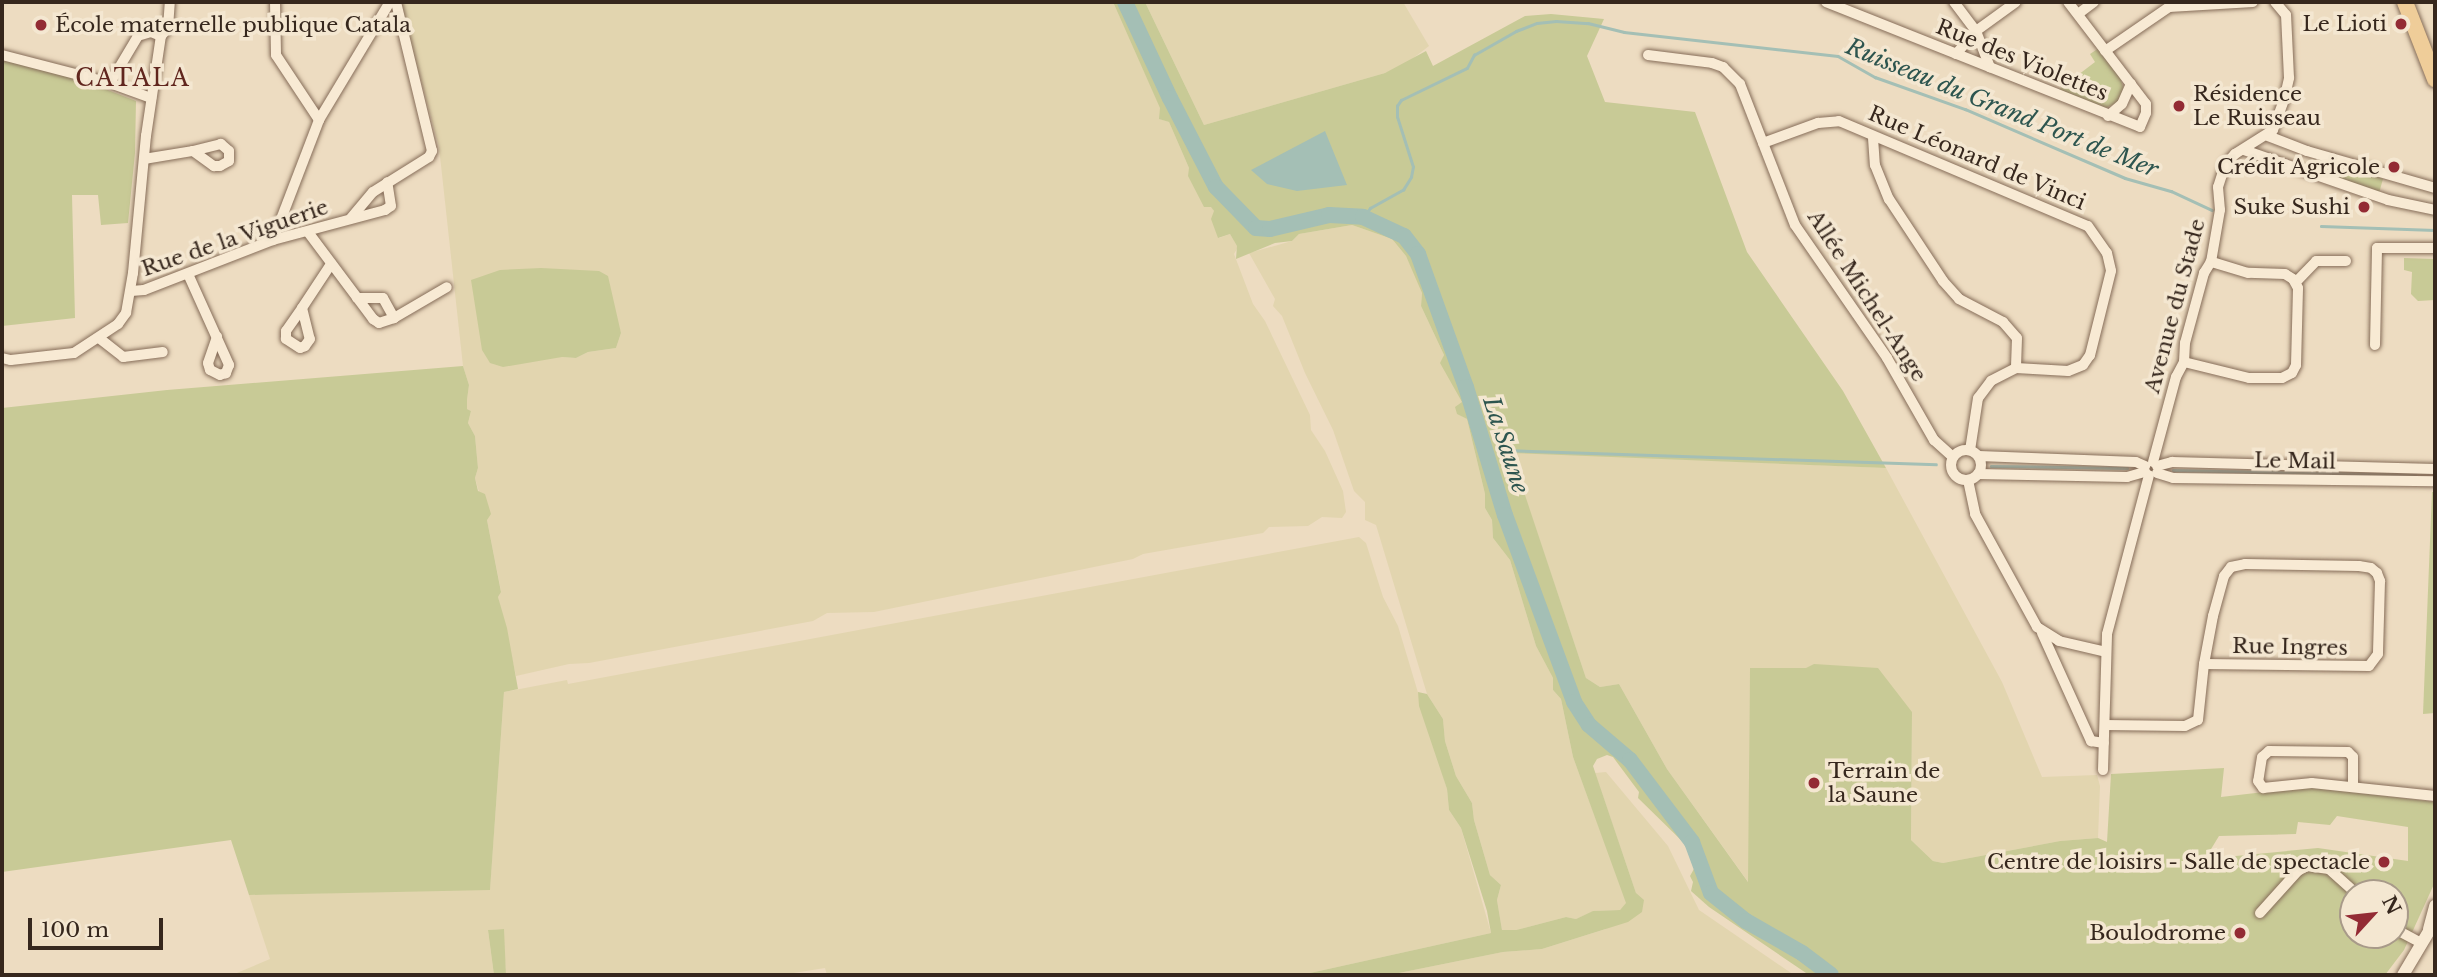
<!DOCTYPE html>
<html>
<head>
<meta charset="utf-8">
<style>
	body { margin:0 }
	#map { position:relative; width:2437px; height:977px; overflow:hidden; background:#eddcc1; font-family:"Libre Baskerville",serif }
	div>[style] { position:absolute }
	.farmland>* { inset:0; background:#e2d5af }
	.green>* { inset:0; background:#c8ca96 }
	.water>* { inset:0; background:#a4bfb5 }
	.stream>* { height:2.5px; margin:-1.25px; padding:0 1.25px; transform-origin:1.25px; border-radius:1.25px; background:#a4bfb5 }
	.river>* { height:16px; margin:-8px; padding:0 8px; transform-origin:8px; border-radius:8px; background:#a4bfb5 }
	.roads { filter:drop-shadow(0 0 2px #866d59) drop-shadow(0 0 2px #866d59) }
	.minor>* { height:10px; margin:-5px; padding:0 5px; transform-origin:5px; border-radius:5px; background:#f8ead4 }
	.minor>.ring { margin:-5px; padding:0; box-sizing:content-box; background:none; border:10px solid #f8ead4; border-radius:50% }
	.tertiary>* { height:12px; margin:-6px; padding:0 6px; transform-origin:6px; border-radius:6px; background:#f8ead4 }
	.primary>* { height:16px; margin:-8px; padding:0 8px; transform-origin:8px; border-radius:8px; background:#efcd99 }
	.dots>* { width:19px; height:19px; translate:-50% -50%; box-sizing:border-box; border:4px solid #f4e7d1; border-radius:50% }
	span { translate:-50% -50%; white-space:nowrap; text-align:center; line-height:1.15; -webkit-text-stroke:7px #f4e7d1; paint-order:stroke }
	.poi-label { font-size:21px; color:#36271d }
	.right { translate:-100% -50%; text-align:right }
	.left { translate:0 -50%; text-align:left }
	.street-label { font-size:21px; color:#36271d }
	.neighbourhood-label { font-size:23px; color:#61261e; letter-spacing:2px }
	.water-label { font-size:23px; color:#2d554f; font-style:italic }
	.frame { position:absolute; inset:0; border:4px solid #36271d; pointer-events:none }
	.north { position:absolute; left:2339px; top:879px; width:70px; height:70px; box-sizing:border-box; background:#f4e7d1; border:2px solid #a89a89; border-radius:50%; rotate:63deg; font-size:19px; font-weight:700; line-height:28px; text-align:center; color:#36271d }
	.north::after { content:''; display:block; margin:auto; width:24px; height:32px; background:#932b34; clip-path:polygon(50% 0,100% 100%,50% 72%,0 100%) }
	.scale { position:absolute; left:28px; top:918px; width:135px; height:32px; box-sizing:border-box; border:4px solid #36271d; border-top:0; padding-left:9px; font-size:21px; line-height:24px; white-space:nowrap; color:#36271d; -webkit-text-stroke:5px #f4e7d1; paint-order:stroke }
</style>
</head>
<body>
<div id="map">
	<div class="farmland">
		<i style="clip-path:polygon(evenodd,400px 2px,1113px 2px,1161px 109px,1160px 119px,1169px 122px,1189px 168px,1214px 211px,1219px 238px,1230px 234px,1238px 247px,1234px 254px,1253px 304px,1265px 321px,1310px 415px,1311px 430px,1325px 451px,1343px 491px,1346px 512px,1342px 518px,1322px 517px,1308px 526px,1269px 527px,1263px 533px,1143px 554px,1133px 559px,874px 612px,827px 613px,813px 621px,589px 663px,569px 664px,516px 676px,498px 597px,501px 591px,487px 520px,475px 478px,478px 468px,475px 436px,468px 423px,471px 411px,467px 409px,467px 400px,469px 385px,463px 366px,439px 147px,400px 2px,613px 308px,621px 333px,616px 348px,588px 352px,576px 358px,562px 357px,613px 308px)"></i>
		<i style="clip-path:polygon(1145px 2px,1403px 2px,1429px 46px,1403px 66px,1385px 73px,1204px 125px)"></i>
		<i style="clip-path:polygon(1352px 225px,1392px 239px,1406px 256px,1416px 276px,1422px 293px,1421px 306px,1444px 355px,1441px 363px,1463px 402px,1458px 414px,1467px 419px,1485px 494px,1485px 508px,1492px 520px,1493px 538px,1510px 560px,1536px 646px,1553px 678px,1553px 690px,1561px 699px,1573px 757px,1627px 903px,1620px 910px,1594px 911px,1576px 919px,1566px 917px,1516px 930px,1502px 930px,1497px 900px,1501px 885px,1490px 875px,1474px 820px,1472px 803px,1456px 776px,1445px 741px,1443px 719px,1427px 694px,1376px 525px,1365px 520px,1365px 502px,1354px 491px,1333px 430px,1305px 373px,1282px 316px,1273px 306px,1275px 299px,1249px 253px,1292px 241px,1299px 234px)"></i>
		<i style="clip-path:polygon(1510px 452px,1886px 468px,2002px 682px,2042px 777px,2097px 775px,2100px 786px,2098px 838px,2060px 841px,1943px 863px,1933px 861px,1911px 840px,1912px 712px,1806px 668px,1750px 668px,1749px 883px,1667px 769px,1619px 684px,1600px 687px,1586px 678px)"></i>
		<i style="clip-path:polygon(1359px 537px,1366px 543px,1383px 597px,1398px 626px,1447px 789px,1449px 810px,1461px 828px,1491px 933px,1301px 975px,827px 975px,825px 968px,781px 975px,506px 975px,503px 929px,488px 930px,494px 975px,232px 975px,270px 959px,249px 895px,490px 889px,504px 692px,567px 680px,568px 684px)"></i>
		<i style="clip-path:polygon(1606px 772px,1668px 846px,1699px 910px,1794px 975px,1389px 975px,1503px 952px,1542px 949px,1606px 929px,1636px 893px,1595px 773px)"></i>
	</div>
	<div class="green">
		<i style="clip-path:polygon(evenodd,1113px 2px,1145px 2px,1204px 125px,1385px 73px,1426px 51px,1433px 66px,1525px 16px,1551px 14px,1604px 19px,1587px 56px,1605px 102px,1695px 112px,1747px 252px,1843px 391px,1886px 468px,1511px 453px,1586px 678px,1600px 687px,1619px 684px,1667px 769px,1748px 882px,1750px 668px,1806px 668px,1814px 664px,1878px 668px,1912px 712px,1911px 840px,1933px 861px,1943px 863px,2060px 841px,2098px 838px,2107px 842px,2111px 774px,2224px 768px,2221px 797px,2308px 787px,2435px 802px,2435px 882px,2404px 950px,2385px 975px,1809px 975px,1709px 907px,1691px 891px,1693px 882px,1690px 876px,1695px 867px,1685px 844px,1638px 798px,1639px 792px,1613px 757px,1607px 755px,1597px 759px,1593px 766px,1636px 893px,1644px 900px,1642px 912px,1628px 922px,1542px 949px,1503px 952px,1389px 975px,1301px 975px,1491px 933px,1487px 911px,1461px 828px,1449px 810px,1447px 789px,1419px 706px,1418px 692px,1427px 694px,1443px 719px,1445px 741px,1456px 776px,1472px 803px,1474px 820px,1490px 875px,1501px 885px,1497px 900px,1502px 930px,1516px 930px,1566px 917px,1576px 919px,1593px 911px,1620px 910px,1626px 903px,1573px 757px,1561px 699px,1553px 690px,1553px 678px,1536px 646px,1510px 560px,1493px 538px,1492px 520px,1485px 508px,1485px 494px,1467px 419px,1457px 414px,1455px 407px,1462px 402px,1440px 363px,1444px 355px,1421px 306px,1422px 293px,1406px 256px,1392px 239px,1352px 225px,1299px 234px,1292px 241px,1275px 243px,1236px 259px,1237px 246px,1230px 234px,1218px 238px,1211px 219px,1214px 211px,1211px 207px,1204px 207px,1188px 176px,1189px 168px,1169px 122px,1159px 119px,1160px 108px,1113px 2px,2337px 816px,2408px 827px,2408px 861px,2318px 848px,2215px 858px,2194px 857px,2208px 854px,2219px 836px,2296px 834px,2298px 822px,2330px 825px,2337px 816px,1113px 2px,2353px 893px,2395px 893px,2395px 935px,2353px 935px,2353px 893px)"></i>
		<i style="clip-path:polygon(2099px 48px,2119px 74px,2124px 90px,2119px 102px,2103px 109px,2057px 91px,2095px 62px,2090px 54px)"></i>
		<i style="clip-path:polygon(2px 59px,90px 83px,136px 101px,135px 153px,128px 223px,101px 225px,98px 195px,72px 195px,75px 318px,2px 326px)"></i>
		<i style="clip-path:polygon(2346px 166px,2383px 179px,2379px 193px,2340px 179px,2339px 173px)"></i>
		<i style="clip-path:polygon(2404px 258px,2435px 259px,2435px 300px,2418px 301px,2411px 294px,2412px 272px,2404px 270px)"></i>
		<i style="clip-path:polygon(541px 268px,599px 271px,608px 276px,621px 333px,616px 348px,588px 352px,576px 358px,562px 357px,503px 367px,490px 363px,482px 350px,471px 280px,500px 270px)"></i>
		<i style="clip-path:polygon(463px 366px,469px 385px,467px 400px,467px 409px,471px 411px,468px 423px,475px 436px,478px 468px,475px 478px,478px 491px,485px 494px,491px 514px,487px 520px,501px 592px,498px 597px,507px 628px,518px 689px,504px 692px,490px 890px,249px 895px,231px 840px,2px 872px,2px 408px,167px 390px)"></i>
		<i style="clip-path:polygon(2432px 492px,2435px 492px,2435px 713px,2423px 714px)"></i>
		<i style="clip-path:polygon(504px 929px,506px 975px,494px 975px,488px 930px)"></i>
	</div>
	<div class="water">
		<i style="clip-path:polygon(1325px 131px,1347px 185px,1297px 191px,1267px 184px,1251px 170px)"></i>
	</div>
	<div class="stream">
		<i style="left:1363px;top:217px;width:11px;rotate:-52deg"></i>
		<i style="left:1370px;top:208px;width:38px;rotate:-29deg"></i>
		<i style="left:1403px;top:190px;width:15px;rotate:-58deg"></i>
		<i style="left:1411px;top:177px;width:10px;rotate:-79deg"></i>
		<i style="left:1413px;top:167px;width:52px;rotate:-107.7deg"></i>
		<i style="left:1397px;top:117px;width:11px;rotate:-90deg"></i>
		<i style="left:1397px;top:106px;width:7px;rotate:-56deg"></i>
		<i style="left:1401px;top:100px;width:73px;rotate:-25.9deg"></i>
		<i style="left:1467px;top:68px;width:15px;rotate:-62deg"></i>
		<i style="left:1474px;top:55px;width:48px;rotate:-29.7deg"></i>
		<i style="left:1516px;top:31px;width:22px;rotate:-21deg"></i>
		<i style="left:1537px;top:23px;width:19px;rotate:-6deg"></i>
		<i style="left:1556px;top:21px;width:32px;rotate:4deg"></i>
		<i style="left:1588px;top:23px;width:37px;rotate:14deg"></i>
		<i style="left:1624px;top:32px;width:215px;rotate:6.4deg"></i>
		<i style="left:1838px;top:56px;width:43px;rotate:29.6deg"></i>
		<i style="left:1875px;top:77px;width:96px;rotate:19.6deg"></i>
		<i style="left:1965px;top:109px;width:174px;rotate:23.3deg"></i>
		<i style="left:2125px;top:178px;width:48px;rotate:15.8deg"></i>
		<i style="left:2171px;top:191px;width:45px;rotate:24.9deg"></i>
		<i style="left:2321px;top:226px;width:114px;rotate:2deg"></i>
		<i style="left:1485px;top:450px;width:7px"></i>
		<i style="left:1504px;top:450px;width:432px;rotate:1.9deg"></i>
		<i style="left:1991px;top:466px;width:136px;rotate:0.8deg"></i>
		<i style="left:2173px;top:470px;width:242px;rotate:1.2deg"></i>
	</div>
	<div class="river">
		<i style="left:1125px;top:2px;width:106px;rotate:64.9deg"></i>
		<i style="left:1170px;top:98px;width:100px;rotate:62.7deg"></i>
		<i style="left:1216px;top:187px;width:57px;rotate:45.7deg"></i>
		<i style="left:1256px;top:228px;width:14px;rotate:4deg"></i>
		<i style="left:1270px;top:229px;width:61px;rotate:-13.3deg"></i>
		<i style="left:1329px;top:215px;width:34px;rotate:3deg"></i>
		<i style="left:1363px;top:217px;width:45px;rotate:24.9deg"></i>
		<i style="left:1404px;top:236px;width:23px;rotate:52deg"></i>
		<i style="left:1418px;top:254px;width:141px;rotate:70.2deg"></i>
		<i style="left:1466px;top:387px;width:134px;rotate:73.1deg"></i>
		<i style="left:1505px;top:515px;width:199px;rotate:69.7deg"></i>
		<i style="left:1574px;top:702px;width:27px;rotate:57deg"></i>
		<i style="left:1589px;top:725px;width:54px;rotate:40.5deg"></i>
		<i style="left:1630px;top:760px;width:103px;rotate:52.9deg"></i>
		<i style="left:1692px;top:842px;width:54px;rotate:69.6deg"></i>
		<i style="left:1711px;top:893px;width:45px;rotate:38.7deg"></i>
		<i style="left:1746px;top:921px;width:64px;rotate:29.7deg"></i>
		<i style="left:1802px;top:953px;width:36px;rotate:37deg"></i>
	</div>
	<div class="roads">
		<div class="minor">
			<i style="left:275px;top:2px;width:53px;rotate:88.9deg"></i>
			<i style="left:276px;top:55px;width:78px;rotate:56.5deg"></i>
			<i style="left:1826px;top:2px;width:338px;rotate:21.7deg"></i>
			<i style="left:2140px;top:127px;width:15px;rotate:-67deg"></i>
			<i style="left:2146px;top:113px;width:9px;rotate:-90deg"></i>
			<i style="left:2146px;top:104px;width:128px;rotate:-127.4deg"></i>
			<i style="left:1954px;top:2px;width:36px;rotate:53deg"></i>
			<i style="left:1976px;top:31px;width:39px;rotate:69deg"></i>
			<i style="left:2078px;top:14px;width:20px;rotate:-37deg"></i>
			<i style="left:161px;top:36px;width:11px;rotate:-49deg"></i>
			<i style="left:168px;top:28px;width:26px;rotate:-86deg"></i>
			<i style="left:2105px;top:51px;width:78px;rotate:-34.5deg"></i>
			<i style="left:2169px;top:7px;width:84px;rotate:-3.4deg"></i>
			<i style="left:1956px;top:54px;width:30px;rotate:-49deg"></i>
			<i style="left:1976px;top:31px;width:49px;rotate:-35.9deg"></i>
			<i style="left:2px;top:55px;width:112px;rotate:14.5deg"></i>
			<i style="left:110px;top:83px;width:44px;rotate:20.1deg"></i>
			<i style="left:1648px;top:55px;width:64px;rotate:7.1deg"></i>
			<i style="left:1712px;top:63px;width:12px;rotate:20deg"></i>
			<i style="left:1723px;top:67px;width:24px;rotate:45deg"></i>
			<i style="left:1740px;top:84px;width:151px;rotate:68.7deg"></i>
			<i style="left:1795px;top:225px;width:162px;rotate:55.3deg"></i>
			<i style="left:1887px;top:358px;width:95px;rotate:60.2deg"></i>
			<i style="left:1934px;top:440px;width:25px;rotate:42deg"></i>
			<i style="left:2108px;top:116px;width:18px;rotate:-41deg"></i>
			<i style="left:2122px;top:104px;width:22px;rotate:-66deg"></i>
			<i style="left:2268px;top:136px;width:42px;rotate:21deg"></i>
			<i style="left:2307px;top:151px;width:133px;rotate:16.1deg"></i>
			<i style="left:1873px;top:138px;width:27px;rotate:86deg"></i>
			<i style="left:1875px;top:165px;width:37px;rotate:68deg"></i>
			<i style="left:1889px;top:199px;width:98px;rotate:56.6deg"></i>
			<i style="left:1943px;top:281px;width:24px;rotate:48deg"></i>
			<i style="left:1959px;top:299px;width:50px;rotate:27.6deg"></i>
			<i style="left:2003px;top:322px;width:21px;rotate:49deg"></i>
			<i style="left:2017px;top:338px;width:30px;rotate:92deg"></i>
			<i style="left:2016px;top:368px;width:28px;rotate:153deg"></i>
			<i style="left:1991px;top:381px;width:21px;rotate:127deg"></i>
			<i style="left:1978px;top:398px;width:53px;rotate:98.7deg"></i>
			<i style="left:1763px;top:143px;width:59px;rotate:-20deg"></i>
			<i style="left:1818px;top:123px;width:21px;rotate:-5deg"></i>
			<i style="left:1839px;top:121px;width:270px;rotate:22.9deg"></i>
			<i style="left:2088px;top:226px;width:33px;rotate:55deg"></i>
			<i style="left:2107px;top:253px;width:18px;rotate:77deg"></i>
			<i style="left:2111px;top:271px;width:87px;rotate:104deg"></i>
			<i style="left:2090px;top:355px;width:12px;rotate:125deg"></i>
			<i style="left:2083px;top:365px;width:16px;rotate:158deg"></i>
			<i style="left:2068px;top:371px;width:52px;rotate:-176.7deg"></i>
			<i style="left:2244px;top:150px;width:152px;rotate:19.1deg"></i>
			<i style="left:2388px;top:200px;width:48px;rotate:12deg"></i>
			<i style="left:144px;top:159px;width:50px;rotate:-9.3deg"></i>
			<i style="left:193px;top:151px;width:26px;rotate:36deg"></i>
			<i style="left:214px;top:166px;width:6px"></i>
			<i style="left:220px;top:166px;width:10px;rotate:-29deg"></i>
			<i style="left:229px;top:161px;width:10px;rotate:-90deg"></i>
			<i style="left:229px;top:151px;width:11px;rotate:-139deg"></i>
			<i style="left:221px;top:144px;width:29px;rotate:166deg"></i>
			<i style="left:351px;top:218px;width:34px;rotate:-50deg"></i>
			<i style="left:373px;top:192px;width:66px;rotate:-32deg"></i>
			<i style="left:429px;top:157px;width:7px;rotate:-63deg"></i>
			<i style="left:432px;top:151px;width:153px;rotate:-103.6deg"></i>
			<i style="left:308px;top:232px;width:109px;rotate:53.2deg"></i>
			<i style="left:373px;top:319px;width:7px;rotate:34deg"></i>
			<i style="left:379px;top:323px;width:16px;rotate:-18deg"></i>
			<i style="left:394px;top:318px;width:61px;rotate:-30.3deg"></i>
			<i style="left:273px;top:240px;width:129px;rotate:-69deg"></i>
			<i style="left:319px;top:120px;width:138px;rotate:-59deg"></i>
			<i style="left:188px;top:274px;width:100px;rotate:65.7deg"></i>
			<i style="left:229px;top:365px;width:9px;rotate:111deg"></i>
			<i style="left:226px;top:373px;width:6px;rotate:162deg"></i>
			<i style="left:220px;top:375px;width:11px;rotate:-153deg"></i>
			<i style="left:210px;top:370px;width:7px;rotate:-106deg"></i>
			<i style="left:208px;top:363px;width:28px;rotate:-71deg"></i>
			<i style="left:2296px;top:282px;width:29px;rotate:-46deg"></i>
			<i style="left:2316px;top:261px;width:30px"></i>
			<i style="left:131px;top:291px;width:13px;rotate:-4deg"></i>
			<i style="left:144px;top:290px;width:138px;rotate:-21.2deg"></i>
			<i style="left:273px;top:240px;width:116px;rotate:-15deg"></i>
			<i style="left:385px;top:210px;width:7px;rotate:-34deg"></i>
			<i style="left:391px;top:206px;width:24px;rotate:-99deg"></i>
			<i style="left:357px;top:298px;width:26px"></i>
			<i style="left:383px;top:298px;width:23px;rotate:61deg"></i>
			<i style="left:302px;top:308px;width:32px;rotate:76deg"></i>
			<i style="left:310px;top:339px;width:9px;rotate:126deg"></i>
			<i style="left:305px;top:346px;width:5px;rotate:158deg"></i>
			<i style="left:300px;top:348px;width:17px;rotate:-147deg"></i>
			<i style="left:286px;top:339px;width:8px;rotate:-90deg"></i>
			<i style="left:286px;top:331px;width:28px;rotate:-55deg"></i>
			<i style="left:302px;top:308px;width:53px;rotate:-56.6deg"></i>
			<i style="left:99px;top:338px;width:31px;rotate:38deg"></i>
			<i style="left:123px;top:357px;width:40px;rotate:-7.1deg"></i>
			<i style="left:2375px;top:345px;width:97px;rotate:-88.8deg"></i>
			<i style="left:2377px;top:248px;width:58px"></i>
			<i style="left:2px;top:358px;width:9px;rotate:13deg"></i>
			<i style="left:11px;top:360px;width:63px;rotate:-6.3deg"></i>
			<i style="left:74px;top:353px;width:53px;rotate:-33.4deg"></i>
			<i style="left:118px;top:324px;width:14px;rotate:-54deg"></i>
			<i style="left:126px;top:313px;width:41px;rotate:-80.1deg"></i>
			<i style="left:133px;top:273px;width:138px;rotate:-84.6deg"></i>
			<i style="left:146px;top:136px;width:101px;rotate:-81.5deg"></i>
			<i style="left:161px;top:36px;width:11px;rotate:-158deg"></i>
			<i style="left:151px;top:32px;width:14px;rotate:163deg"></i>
			<i style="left:138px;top:36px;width:55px;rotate:120.8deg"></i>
			<i style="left:2184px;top:362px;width:67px;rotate:13.8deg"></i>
			<i style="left:2249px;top:378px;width:33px"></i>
			<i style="left:2282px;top:378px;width:11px;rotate:-27deg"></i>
			<i style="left:2292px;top:373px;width:9px;rotate:-63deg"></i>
			<i style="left:2296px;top:365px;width:77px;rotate:-88.5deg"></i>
			<i style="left:2298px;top:288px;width:10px;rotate:-119deg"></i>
			<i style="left:2293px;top:279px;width:9px;rotate:-148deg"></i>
			<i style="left:2285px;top:274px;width:37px;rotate:-178deg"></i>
			<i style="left:2248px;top:273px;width:39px;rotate:-163deg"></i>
			<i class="ring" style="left:1951px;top:450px;width:20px;height:20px"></i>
			<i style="left:1979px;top:456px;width:157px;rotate:2.2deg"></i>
			<i style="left:2136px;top:462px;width:10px;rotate:24deg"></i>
			<i style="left:2153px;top:462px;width:88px;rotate:-74.9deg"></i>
			<i style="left:2176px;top:377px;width:17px;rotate:-62deg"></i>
			<i style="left:2184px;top:362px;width:19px;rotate:-87deg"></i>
			<i style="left:2185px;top:343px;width:73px;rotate:-74.8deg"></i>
			<i style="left:2204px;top:273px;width:13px;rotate:-58deg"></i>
			<i style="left:2211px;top:262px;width:53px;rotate:-80.2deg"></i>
			<i style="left:2220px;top:210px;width:23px;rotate:-95deg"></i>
			<i style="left:2218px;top:187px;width:23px;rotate:-72deg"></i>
			<i style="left:2225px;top:165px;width:15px;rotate:-48deg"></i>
			<i style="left:2235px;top:154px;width:45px;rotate:-32.3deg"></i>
			<i style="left:2273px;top:130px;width:32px;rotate:-70deg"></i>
			<i style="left:2284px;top:100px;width:23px;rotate:-77deg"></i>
			<i style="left:2289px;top:78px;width:63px;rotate:-92.7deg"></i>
			<i style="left:2286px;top:15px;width:17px;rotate:-130deg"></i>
			<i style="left:2157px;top:466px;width:16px;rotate:-15deg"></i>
			<i style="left:2172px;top:462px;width:263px;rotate:1.5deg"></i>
			<i style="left:2157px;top:473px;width:17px;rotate:17deg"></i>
			<i style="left:2173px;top:478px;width:262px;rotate:0.7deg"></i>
			<i style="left:1978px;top:474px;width:149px;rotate:1.2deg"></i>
			<i style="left:2127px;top:477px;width:19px;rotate:-16deg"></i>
			<i style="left:1968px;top:480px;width:35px;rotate:78deg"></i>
			<i style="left:1975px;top:514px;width:129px;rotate:61.2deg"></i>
			<i style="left:2037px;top:627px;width:26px;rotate:32deg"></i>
			<i style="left:2059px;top:641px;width:48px;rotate:13.2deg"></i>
			<i style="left:2042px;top:633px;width:119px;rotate:65.6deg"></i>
			<i style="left:2091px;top:741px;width:13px;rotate:9deg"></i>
			<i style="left:2105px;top:725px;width:80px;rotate:0.7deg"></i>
			<i style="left:2185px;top:726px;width:14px;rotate:-25deg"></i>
			<i style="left:2198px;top:720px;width:56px;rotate:-83.9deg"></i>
			<i style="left:2204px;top:664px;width:49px;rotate:-79.4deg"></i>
			<i style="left:2213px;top:616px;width:41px;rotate:-74.6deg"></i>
			<i style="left:2224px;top:576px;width:11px;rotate:-52deg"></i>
			<i style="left:2231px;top:567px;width:14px;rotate:-12deg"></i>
			<i style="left:2245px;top:564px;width:114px;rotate:1deg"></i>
			<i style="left:2359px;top:566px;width:12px;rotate:9deg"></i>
			<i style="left:2371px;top:568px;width:8px;rotate:40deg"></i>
			<i style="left:2377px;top:573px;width:9px;rotate:69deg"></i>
			<i style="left:2380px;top:581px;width:73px;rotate:91.6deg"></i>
			<i style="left:2378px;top:654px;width:15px;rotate:127deg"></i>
			<i style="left:2369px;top:666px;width:165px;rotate:-179.3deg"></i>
			<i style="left:2103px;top:770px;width:136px;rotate:-88.3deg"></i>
			<i style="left:2107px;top:634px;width:164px;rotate:-75.2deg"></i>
			<i style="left:2353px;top:787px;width:30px;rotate:-90deg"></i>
			<i style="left:2353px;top:757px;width:7px;rotate:-135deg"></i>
			<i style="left:2348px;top:752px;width:79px;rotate:-179.3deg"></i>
			<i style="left:2269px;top:751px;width:9px;rotate:139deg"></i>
			<i style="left:2262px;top:757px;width:24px;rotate:99deg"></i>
			<i style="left:2258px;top:781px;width:9px;rotate:54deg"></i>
			<i style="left:2263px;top:788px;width:49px;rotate:-5.8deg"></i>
			<i style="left:2312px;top:783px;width:124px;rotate:6deg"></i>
			<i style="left:2260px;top:913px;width:57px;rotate:-47.9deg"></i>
			<i style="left:2298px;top:871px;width:10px;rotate:-29deg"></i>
			<i style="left:2307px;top:866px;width:22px;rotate:8deg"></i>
			<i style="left:2329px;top:869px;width:36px;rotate:42deg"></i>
			<i style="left:2395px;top:929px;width:30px;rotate:28deg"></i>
		</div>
		<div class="tertiary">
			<i style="left:2429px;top:929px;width:24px;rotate:-75deg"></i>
			<i style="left:2403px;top:975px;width:63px;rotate:-59.3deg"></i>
		</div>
		<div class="primary">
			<i style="left:2405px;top:2px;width:83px;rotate:68.7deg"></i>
		</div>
	</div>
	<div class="dots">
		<i style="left:2401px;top:24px;background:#932b34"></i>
		<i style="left:41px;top:25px;background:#932b34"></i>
		<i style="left:2179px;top:106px;background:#932b34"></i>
		<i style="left:2394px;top:167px;background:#932b34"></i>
		<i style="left:2364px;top:207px;background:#932b34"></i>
		<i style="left:1814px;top:783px;background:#932b34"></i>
		<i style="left:2384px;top:862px;background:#932b34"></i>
		<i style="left:2240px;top:933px;background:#932b34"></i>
	</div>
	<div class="poi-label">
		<span class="right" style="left:2387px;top:24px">Le Lioti</span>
		<span class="left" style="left:55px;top:25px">École maternelle publique Catala</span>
		<span class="left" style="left:2193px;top:106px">Résidence<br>Le Ruisseau</span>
		<span class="right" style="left:2380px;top:167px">Crédit Agricole</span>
		<span class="right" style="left:2350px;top:207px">Suke Sushi</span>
		<span class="left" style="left:1828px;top:783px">Terrain de<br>la Saune</span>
		<span class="right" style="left:2370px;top:862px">Centre de loisirs - Salle de spectacle</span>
		<span class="right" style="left:2226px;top:933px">Boulodrome</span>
	</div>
	<div class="street-label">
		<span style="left:2022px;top:60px;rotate:22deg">Rue des Violettes</span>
		<span style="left:1977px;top:158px;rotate:23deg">Rue Léonard de Vinci</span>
		<span style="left:235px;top:238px;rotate:-19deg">Rue de la Viguerie</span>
		<span style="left:1867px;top:296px;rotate:57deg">Allée Michel-Ange</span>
		<span style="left:2175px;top:306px;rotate:-75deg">Avenue du Stade</span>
		<span style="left:2295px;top:461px;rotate:1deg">Le Mail</span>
		<span style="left:2290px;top:647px;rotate:1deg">Rue Ingres</span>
	</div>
	<div class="neighbourhood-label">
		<span style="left:133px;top:78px">CATALA</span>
	</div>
	<div class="water-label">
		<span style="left:2002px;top:108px;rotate:22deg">Ruisseau du Grand Port de Mer</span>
		<span style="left:1506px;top:445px;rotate:72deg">La Saune</span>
	</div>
	<div class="frame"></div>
	<div class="north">N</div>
	<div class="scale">100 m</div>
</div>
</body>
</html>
